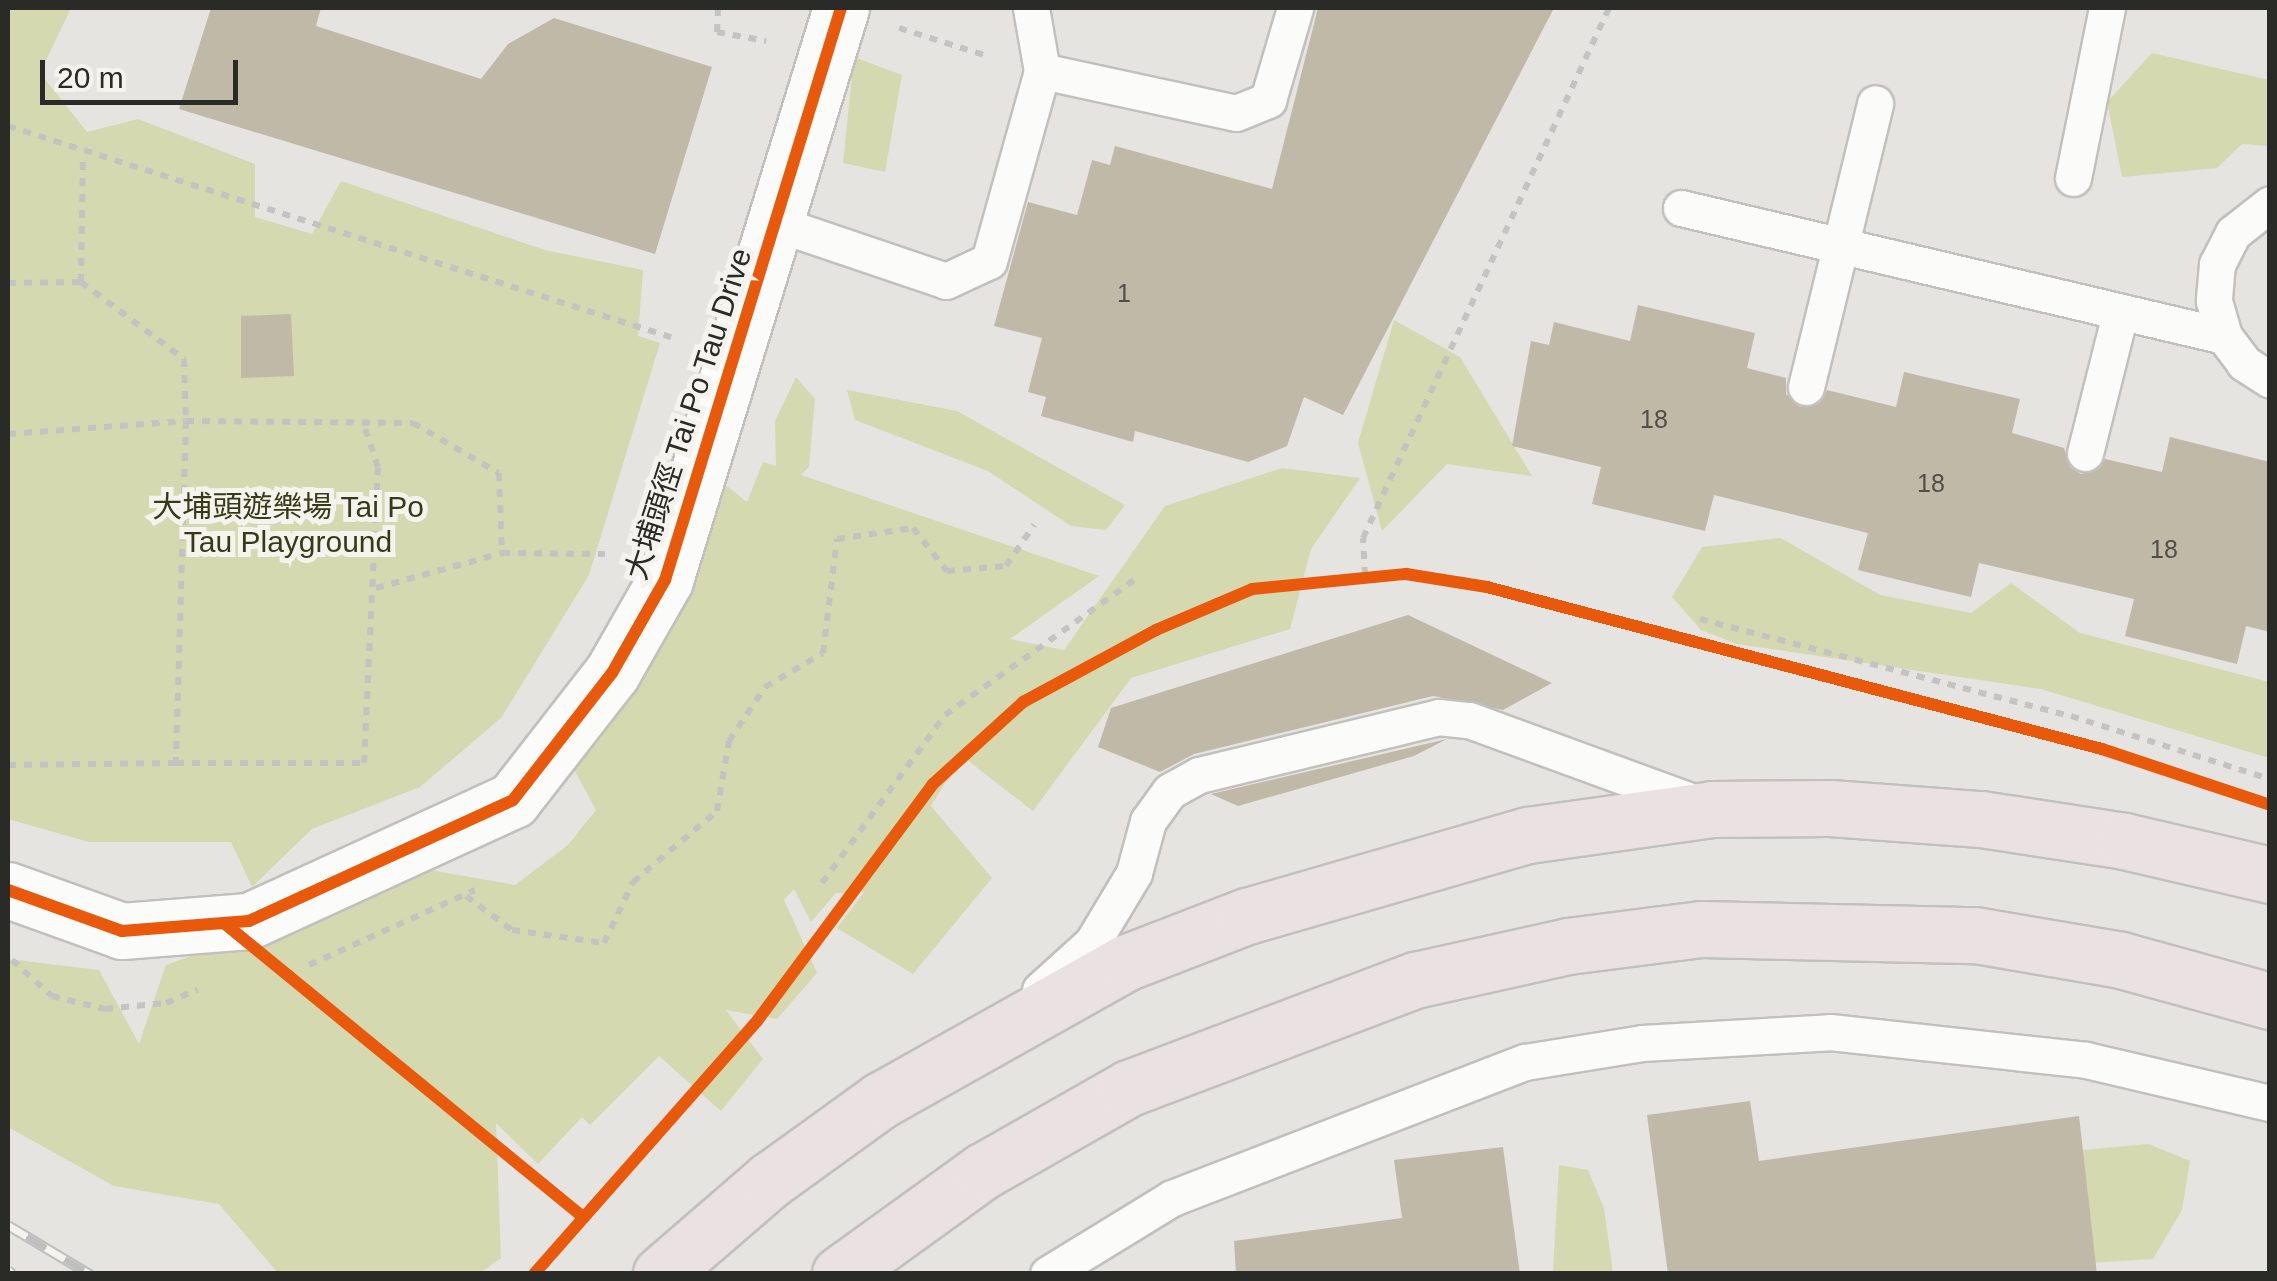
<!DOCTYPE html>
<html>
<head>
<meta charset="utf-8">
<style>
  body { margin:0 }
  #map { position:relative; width:2277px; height:1281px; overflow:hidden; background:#e5e4e1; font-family:Arial,"Noto Sans TC",sans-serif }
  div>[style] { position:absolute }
  .green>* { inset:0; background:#d4d9b0 }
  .building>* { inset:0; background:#c0b9a8 }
  .path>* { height:6px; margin-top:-3px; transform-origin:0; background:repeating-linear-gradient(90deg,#c3c3c2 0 8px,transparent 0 16px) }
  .roads { filter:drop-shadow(2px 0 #c1c0bd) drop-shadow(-2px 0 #c1c0bd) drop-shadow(0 2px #c1c0bd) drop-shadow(0 -2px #c1c0bd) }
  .service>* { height:35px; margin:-17.5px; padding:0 17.5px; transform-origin:17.5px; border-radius:17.5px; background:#fbfbfa }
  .minor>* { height:55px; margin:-27.5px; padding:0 27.5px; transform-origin:27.5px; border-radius:27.5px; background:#fbfbfa }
  .primary>* { height:55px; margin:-27.5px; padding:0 27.5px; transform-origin:27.5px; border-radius:27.5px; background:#eae2e2 }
  .rail>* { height:11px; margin-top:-5.5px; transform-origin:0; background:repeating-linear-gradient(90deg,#f5f3ed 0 22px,#c0bfbf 0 44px); box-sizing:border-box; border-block:2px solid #c0bfbf }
  .cycleway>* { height:12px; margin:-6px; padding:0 6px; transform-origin:6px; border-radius:6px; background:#e8590c }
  span { translate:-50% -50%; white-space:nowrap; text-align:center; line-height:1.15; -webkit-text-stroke:10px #f5f3ed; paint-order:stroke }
  .number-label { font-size:25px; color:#504e47 }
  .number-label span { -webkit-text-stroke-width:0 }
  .street-label { font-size:30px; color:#2a2a27 }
  .park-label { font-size:30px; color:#373a16 }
  .frame { position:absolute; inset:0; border:10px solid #2a2a27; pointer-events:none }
  .scale { position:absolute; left:40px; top:60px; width:198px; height:45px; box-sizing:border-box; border:5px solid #2a2a27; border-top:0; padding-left:12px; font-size:30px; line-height:35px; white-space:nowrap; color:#2a2a27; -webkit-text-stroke:8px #f5f3ed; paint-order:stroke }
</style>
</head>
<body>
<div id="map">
  <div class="green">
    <i style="clip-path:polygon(8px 8px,71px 8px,40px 73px,87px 132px,138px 119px,255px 164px,255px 217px,312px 234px,341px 181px,545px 250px,643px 270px,638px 336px,660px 343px,589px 575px,501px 718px,420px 787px,312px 829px,252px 887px,231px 842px,89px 842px,8px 819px)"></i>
    <i style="clip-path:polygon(2152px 53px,2269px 80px,2269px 146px,2242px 144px,2217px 168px,2122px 177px,2107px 102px)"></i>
    <i style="clip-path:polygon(854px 57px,902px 75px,885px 172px,843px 163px)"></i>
    <i style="clip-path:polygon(1394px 320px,1460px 357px,1532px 476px,1447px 464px,1382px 531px,1358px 443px)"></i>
    <i style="clip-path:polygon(796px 377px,815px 399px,809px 467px,801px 475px,1099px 576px,1010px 639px,1064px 650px,1165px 506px,1282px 468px,1360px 478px,1311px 549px,1290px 629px,1131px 678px,1033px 811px,962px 756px,931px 806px,992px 878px,913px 974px,837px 928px,864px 892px,836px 893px,811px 922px,794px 889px,784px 900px,817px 973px,777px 1019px,726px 1010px,763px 1059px,721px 1111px,659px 1056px,590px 1125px,582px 1117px,538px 1164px,496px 1123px,501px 1258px,480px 1273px,278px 1273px,219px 1204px,114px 1186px,8px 1127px,8px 959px,99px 970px,139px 1044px,166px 965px,430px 870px,515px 885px,568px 845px,596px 810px,571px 764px,707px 470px,747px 502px,763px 462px,776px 466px,775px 421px)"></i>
    <i style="clip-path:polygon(847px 390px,957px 411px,1125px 505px,1106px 530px,1071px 526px,988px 471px,855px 420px)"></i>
    <i style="clip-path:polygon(1781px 538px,1880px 595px,1971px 613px,2011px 583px,2080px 633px,2269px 682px,2269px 758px,2041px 689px,1737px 644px,1701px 630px,1672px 597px,1702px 547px)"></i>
    <i style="clip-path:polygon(2149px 1144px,2190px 1161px,2182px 1210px,2153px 1259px,2072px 1264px,2071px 1151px)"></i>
    <i style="clip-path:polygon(1559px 1165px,1588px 1170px,1604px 1208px,1613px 1273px,1553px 1273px)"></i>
  </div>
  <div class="building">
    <i style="clip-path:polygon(211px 8px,321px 8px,316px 26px,481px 79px,508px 44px,554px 18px,712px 67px,655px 254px,179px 109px)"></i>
    <i style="clip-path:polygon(1318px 8px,1554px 8px,1343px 415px,1304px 397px,1287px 446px,1248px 462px,1135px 431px,1133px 442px,1041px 416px,1046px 397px,1028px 392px,1042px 338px,994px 326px,1028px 202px,1077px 215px,1092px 160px,1110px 165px,1115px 146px,1272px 189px)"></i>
    <i style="clip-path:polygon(1638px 305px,1755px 333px,1747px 368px,1786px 378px,1786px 394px,1800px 407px,1821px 402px,1827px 390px,1896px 407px,1904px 372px,2020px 399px,2012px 433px,2064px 448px,2070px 467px,2081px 474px,2099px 468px,2105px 459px,2162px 472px,2170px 437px,2270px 462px,2270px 632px,2246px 626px,2237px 664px,2125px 636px,2134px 599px,1979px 563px,1971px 597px,1924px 586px,1858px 570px,1868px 533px,1714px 495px,1705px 531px,1592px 504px,1601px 467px,1512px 446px,1531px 341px,1549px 345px,1554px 322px,1630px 341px)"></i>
    <i style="clip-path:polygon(291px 314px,294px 376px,241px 378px,241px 316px)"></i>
    <i style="clip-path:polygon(1408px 615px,1552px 683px,1503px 710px,1433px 696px,1194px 754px,1160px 772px,1098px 747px,1111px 708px)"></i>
    <i style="clip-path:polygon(1447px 739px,1414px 756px,1238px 806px,1211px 794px)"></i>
    <i style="clip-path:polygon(1750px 1101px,1759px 1161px,2079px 1116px,2097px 1274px,1668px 1274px,1647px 1115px)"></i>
    <i style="clip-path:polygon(1503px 1147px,1520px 1274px,1236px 1274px,1234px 1241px,1402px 1218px,1394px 1160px)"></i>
  </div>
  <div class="path">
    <i style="left:718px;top:8px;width:24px;rotate:92deg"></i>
    <i style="left:717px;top:32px;width:50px;rotate:10.4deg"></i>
    <i style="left:899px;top:28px;width:92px;rotate:17.7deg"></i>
    <i style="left:8px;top:126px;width:698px;rotate:17.68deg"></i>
    <i style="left:81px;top:282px;width:129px;rotate:36.8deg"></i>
    <i style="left:184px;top:359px;width:62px;rotate:88.2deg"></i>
    <i style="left:186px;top:421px;width:227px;rotate:0.5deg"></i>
    <i style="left:413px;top:423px;width:99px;rotate:30.2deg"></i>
    <i style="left:499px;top:473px;width:80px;rotate:87.9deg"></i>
    <i style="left:502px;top:553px;width:103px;rotate:0.6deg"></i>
    <i style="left:8px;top:283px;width:73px;rotate:-0.8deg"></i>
    <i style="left:81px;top:282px;width:127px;rotate:-89.1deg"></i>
    <i style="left:8px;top:434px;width:178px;rotate:-4.2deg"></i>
    <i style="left:186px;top:421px;width:342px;rotate:91.7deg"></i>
    <i style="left:176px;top:763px;width:168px;rotate:179.3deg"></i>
    <i style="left:1365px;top:575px;width:37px;rotate:-93deg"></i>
    <i style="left:1363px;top:538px;width:584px;rotate:-65.1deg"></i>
    <i style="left:376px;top:588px;width:131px;rotate:-15.5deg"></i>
    <i style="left:1700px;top:619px;width:383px;rotate:14.7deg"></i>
    <i style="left:2071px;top:716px;width:209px;rotate:17.6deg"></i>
    <i style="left:176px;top:763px;width:188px"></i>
    <i style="left:364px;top:763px;width:296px;rotate:-87.3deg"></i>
    <i style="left:378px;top:467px;width:47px;rotate:-108.4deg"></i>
    <i style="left:822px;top:883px;width:208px;rotate:-53.8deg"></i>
    <i style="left:945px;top:715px;width:236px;rotate:-35.5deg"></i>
    <i style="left:466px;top:896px;width:57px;rotate:36.5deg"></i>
    <i style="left:512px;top:930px;width:93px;rotate:8deg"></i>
    <i style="left:604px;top:943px;width:68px;rotate:-64.6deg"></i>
    <i style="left:633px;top:882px;width:110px;rotate:-40.2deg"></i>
    <i style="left:717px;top:811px;width:71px;rotate:-80.3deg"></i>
    <i style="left:729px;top:741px;width:65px;rotate:-56.3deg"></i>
    <i style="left:765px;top:687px;width:67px;rotate:-30.4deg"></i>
    <i style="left:823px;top:653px;width:115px;rotate:-83deg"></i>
    <i style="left:837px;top:539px;width:77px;rotate:-8.2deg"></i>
    <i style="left:913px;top:528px;width:55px;rotate:51.7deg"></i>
    <i style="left:947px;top:571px;width:59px;rotate:-4.8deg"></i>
    <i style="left:1006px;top:566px;width:50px;rotate:-55.7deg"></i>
    <i style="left:12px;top:960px;width:54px;rotate:42deg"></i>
    <i style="left:52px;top:996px;width:55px;rotate:13.8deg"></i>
    <i style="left:105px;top:1009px;width:61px;rotate:-5.6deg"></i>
    <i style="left:166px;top:1003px;width:34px;rotate:-23deg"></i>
    <i style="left:309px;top:965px;width:182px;rotate:-24.3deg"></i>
  </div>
  <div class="roads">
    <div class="service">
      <i style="left:1031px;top:8px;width:64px;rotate:80.1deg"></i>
      <i style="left:2073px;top:178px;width:173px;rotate:-78.7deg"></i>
      <i style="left:2270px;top:204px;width:47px;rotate:141.9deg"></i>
      <i style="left:2233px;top:233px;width:35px;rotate:117deg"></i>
      <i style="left:2217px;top:264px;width:37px;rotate:95deg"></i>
      <i style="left:2214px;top:301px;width:36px;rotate:74deg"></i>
      <i style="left:2224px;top:336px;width:34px;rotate:53deg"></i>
      <i style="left:2244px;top:363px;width:31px;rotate:33deg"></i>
      <i style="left:1681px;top:208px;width:558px;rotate:13.26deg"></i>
      <i style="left:778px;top:224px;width:177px;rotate:18.7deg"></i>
      <i style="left:946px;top:281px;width:47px;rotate:-24.9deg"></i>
      <i style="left:989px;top:261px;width:197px;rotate:-74.4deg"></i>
      <i style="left:1042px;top:71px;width:198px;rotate:12.2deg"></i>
      <i style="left:1236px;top:113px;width:35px;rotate:-22deg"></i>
      <i style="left:1268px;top:100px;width:96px;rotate:-73.6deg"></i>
      <i style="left:1806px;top:387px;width:292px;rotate:-76.3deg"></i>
      <i style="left:2085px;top:453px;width:143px;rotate:-75.9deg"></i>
      <i style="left:1040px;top:990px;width:70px;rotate:-42.1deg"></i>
      <i style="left:1092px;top:943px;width:82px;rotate:-59deg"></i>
      <i style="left:1134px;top:873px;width:54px;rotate:-74.9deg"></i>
      <i style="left:1148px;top:821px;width:37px;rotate:-54deg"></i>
      <i style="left:1170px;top:791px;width:33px;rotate:-29deg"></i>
      <i style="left:1199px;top:775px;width:246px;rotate:-13.6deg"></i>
      <i style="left:1438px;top:717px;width:31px;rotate:6deg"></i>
      <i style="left:1469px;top:720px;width:245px;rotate:20.1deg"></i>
      <i style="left:1048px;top:1274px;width:145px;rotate:-31.5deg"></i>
      <i style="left:1172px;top:1198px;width:378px;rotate:-21.1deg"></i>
      <i style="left:1525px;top:1062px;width:119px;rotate:-9.2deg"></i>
      <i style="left:1642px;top:1043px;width:188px;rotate:-3.3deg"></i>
      <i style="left:1830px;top:1032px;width:258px;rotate:6.2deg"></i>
      <i style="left:2086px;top:1060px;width:189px;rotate:13.2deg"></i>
    </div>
    <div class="minor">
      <i style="left:8px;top:890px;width:121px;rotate:19.8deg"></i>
      <i style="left:122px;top:931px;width:127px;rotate:-4.5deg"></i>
      <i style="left:249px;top:921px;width:290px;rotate:-24.6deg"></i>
      <i style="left:513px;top:800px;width:161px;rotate:-52.1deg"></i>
      <i style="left:612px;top:673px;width:107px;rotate:-60.3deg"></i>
      <i style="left:665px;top:580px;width:598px;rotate:-72.9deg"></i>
    </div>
    <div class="primary">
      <i style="left:661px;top:1274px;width:144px;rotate:-40.8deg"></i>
      <i style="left:770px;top:1180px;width:137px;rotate:-35.8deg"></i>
      <i style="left:881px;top:1100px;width:280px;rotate:-29.3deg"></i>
      <i style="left:1125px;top:963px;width:131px;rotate:-21.1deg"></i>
      <i style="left:1247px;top:916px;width:292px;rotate:-16.1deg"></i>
      <i style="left:1528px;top:835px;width:186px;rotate:-8deg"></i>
      <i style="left:1712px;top:809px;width:118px;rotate:-0.5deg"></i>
      <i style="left:1830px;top:808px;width:151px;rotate:4.2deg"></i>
      <i style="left:1981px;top:819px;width:145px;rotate:8.7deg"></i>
      <i style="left:2124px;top:841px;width:150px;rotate:13.1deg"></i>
      <i style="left:840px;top:1274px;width:176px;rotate:-35.8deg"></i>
      <i style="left:983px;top:1171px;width:168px;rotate:-29.6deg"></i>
      <i style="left:1129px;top:1088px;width:306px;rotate:-20.7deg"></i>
      <i style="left:1415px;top:980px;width:157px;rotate:-12.5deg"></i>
      <i style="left:1568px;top:946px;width:134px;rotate:-7.3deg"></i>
      <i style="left:1701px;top:929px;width:274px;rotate:1.3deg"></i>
      <i style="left:1975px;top:935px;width:148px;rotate:9.7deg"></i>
      <i style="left:2121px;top:960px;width:155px;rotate:15.4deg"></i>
    </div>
  </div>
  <div class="rail">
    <i style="left:8px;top:1225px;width:96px;rotate:30.9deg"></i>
    <i style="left:8px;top:1270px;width:6px;rotate:39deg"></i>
  </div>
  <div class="cycleway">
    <i style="left:8px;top:890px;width:121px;rotate:19.8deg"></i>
    <i style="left:122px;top:931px;width:127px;rotate:-4.5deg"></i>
    <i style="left:249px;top:921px;width:290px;rotate:-24.6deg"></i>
    <i style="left:513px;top:800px;width:161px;rotate:-52.1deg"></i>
    <i style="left:612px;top:673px;width:107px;rotate:-60.3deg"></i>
    <i style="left:665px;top:580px;width:598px;rotate:-72.9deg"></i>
    <i style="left:224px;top:923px;width:465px;rotate:39.3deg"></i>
    <i style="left:534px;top:1274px;width:337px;rotate:-48.6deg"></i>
    <i style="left:757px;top:1021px;width:295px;rotate:-53.4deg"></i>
    <i style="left:933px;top:784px;width:122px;rotate:-42.3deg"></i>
    <i style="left:1023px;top:702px;width:151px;rotate:-28.4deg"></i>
    <i style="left:1156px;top:630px;width:104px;rotate:-23.1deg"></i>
    <i style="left:1252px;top:589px;width:155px;rotate:-5.6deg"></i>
    <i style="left:1406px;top:574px;width:82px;rotate:9.1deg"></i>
    <i style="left:1487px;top:587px;width:636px;rotate:14.76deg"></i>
    <i style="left:2102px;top:749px;width:177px;rotate:18.4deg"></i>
  </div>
  <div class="number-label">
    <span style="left:1124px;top:293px">1</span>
    <span style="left:1654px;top:419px">18</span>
    <span style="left:1931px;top:483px">18</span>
    <span style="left:2164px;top:549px">18</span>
  </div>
  <div class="street-label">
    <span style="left:689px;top:414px;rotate:-72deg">大埔頭徑 Tai Po Tau Drive</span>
  </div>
  <div class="park-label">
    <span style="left:288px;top:524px">大埔頭遊樂場 Tai Po<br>Tau Playground</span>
  </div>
  <div class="frame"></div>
  <div class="scale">20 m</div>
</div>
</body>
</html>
